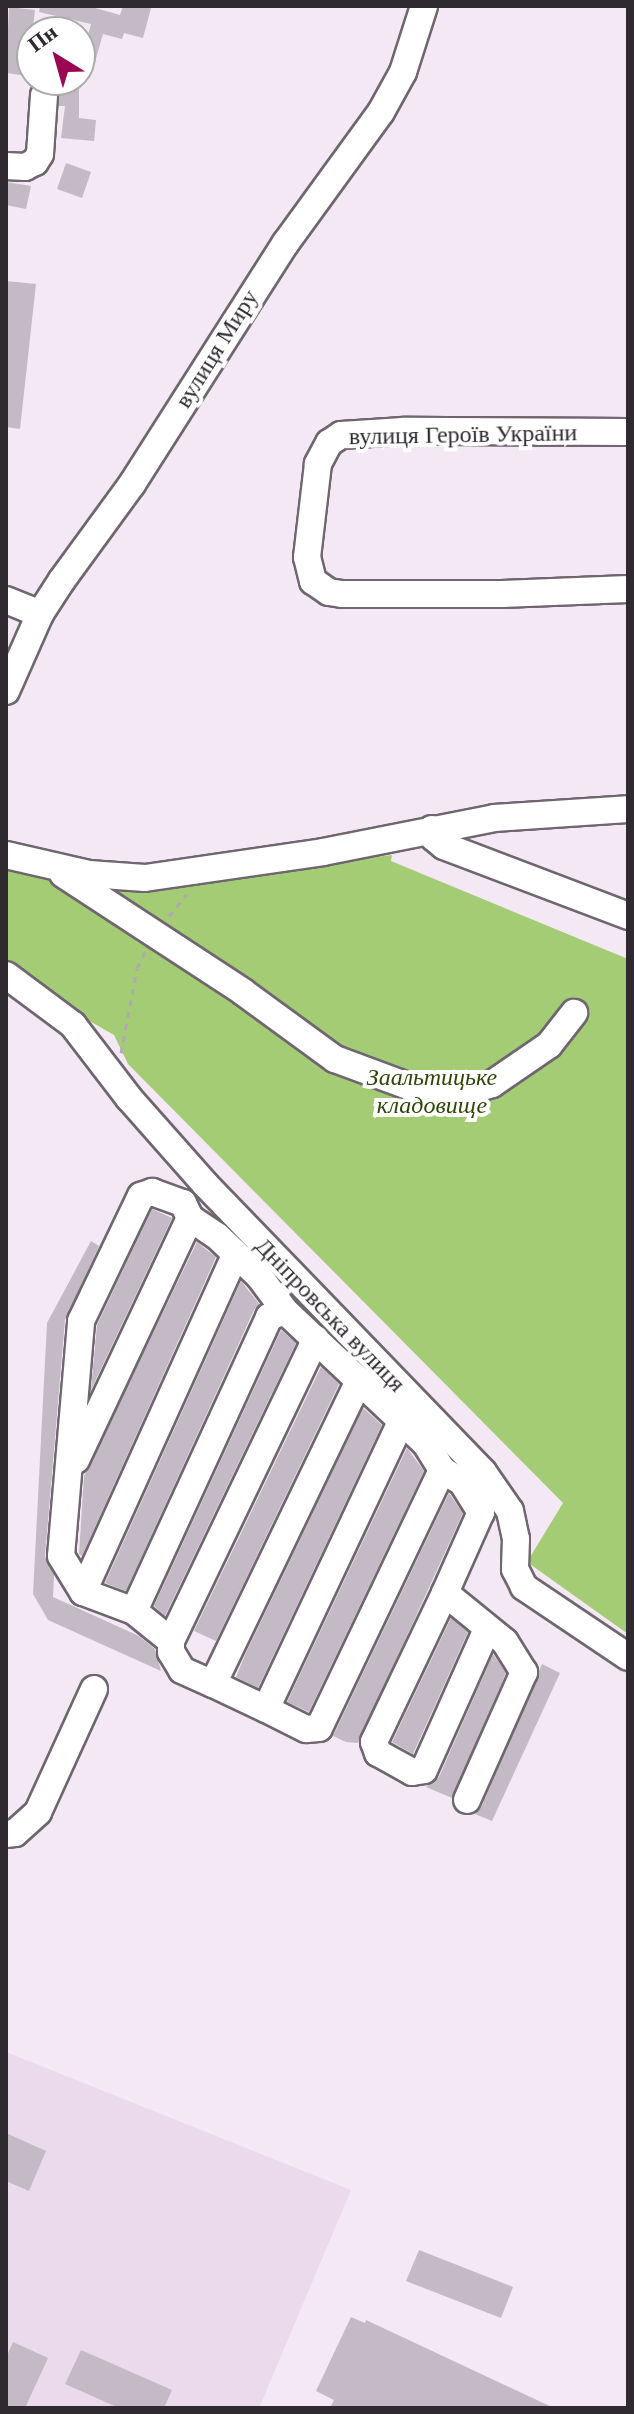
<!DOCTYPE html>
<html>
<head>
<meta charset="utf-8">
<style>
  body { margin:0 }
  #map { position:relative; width:634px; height:2414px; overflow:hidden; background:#f3e8f4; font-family:"Times New Roman",serif }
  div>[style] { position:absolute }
  .built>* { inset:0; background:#eadaec }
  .green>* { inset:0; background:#a4cc74 }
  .building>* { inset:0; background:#c4bac6 }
  .path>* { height:3px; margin-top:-1.5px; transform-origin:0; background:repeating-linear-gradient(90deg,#b1a8b2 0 6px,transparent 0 12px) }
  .roads { filter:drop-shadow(2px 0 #6f6670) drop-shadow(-2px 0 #6f6670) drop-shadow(0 2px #6f6670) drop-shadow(0 -2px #6f6670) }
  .minor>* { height:26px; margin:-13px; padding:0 13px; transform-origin:13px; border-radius:13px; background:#fff }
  span { translate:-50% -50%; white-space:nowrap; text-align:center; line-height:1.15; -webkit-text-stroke:8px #fff; paint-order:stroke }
  .street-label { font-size:24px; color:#2e2a2f }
  .park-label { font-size:24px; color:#2f4706; font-style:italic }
  .frame { position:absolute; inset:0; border:8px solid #2e2a2f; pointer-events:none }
  .north { position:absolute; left:16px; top:16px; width:80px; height:80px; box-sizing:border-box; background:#fff; border:2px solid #abaaac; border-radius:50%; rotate:323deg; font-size:22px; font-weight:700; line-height:32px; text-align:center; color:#2e2a2f }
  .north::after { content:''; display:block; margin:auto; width:28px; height:36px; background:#9c0753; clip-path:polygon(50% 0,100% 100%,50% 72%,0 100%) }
</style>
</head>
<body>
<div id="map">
  <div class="built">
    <i style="clip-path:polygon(6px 2052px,351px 2190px,259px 2408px,6px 2408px)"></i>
  </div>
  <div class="green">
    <i style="clip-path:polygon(392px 855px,391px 861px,628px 959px,628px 1634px,527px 1562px,563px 1503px,128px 1064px,114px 1035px,65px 1007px,6px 966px,6px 865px,41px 874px,68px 890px,99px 891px)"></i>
  </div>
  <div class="building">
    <i style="clip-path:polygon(40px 6px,88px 6px,120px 15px,123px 6px,151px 8px,143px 38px,124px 33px,122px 39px,103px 34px,93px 69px,80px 65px,91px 24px,39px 12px)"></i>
    <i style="clip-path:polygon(9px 7px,35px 10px,27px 76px,6px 73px)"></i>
    <i style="clip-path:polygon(65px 86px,79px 86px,79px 118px,96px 120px,94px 141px,61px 138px,65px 106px,59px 106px,59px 91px,65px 91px)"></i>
    <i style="clip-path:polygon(66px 163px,91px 172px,82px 198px,57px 189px)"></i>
    <i style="clip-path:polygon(6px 182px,31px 186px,26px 209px,6px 205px)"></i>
    <i style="clip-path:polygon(6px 281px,36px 284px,20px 429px,6px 427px)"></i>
    <i style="clip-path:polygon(152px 1209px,172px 1218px,91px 1390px,97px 1325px)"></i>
    <i style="clip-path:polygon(91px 1241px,99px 1246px,65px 1320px,45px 1556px,54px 1575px,53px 1597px,139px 1636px,155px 1649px,161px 1671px,48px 1620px,33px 1594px,47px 1323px)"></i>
    <i style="clip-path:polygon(197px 1242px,216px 1257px,82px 1556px,79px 1554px,84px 1476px)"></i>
    <i style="clip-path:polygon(241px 1281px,260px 1305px,254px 1310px,126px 1591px,105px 1583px)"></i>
    <i style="clip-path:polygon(281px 1330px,296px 1343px,165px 1616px,154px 1606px)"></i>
    <i style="clip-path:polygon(321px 1367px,339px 1384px,216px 1641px,194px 1631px)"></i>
    <i style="clip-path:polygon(363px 1408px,382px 1425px,258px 1688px,236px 1677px,245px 1655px)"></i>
    <i style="clip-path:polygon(407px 1448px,424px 1471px,309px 1712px,287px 1702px)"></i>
    <i style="clip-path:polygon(449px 1493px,463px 1513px,358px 1743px,346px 1742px,333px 1736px)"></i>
    <i style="clip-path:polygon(451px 1618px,468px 1632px,413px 1754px,392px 1742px)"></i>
    <i style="clip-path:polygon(493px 1654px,506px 1673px,452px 1798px,426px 1787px,439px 1777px)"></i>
    <i style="clip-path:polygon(542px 1664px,560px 1673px,492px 1821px,475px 1814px,482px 1806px)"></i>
    <i style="clip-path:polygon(6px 2133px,46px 2151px,29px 2191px,6px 2181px)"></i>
    <i style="clip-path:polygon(419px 2250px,513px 2287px,501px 2318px,406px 2281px)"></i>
    <i style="clip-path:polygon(351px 2317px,365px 2323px,366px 2320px,554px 2408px,330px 2408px,334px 2400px,316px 2391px)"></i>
    <i style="clip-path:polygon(13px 2342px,48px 2358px,25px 2408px,6px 2408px,6px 2358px)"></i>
    <i style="clip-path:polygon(81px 2350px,172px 2390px,164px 2408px,119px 2408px,65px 2384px)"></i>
  </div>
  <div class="path">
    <i style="left:169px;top:916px;width:28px;rotate:-51deg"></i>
    <i style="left:121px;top:1053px;width:86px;rotate:-79.3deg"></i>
    <i style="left:137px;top:968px;width:18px;rotate:-63deg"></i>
  </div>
  <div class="roads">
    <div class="minor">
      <i style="left:6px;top:166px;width:19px;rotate:3deg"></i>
      <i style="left:25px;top:167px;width:11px;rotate:-27deg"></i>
      <i style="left:35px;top:162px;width:9px;rotate:-58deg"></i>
      <i style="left:40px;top:154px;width:59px;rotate:-86.1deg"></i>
      <i style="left:628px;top:432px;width:225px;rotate:-179.7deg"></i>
      <i style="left:403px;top:431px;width:62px;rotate:176.3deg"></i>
      <i style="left:341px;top:435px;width:14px;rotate:146deg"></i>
      <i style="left:329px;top:443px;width:24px;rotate:118deg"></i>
      <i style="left:318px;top:464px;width:94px;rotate:96.7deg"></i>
      <i style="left:307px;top:557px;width:25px;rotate:76deg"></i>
      <i style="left:313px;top:581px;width:19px;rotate:35deg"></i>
      <i style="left:329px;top:592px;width:13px;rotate:9deg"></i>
      <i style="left:342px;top:594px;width:160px"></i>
      <i style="left:502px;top:594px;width:126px;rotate:-2.3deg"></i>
      <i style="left:6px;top:600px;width:37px;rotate:22deg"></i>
      <i style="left:6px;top:691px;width:84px;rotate:-66.2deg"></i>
      <i style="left:40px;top:614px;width:40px;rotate:-57.1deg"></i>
      <i style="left:62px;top:580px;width:119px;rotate:-53.9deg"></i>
      <i style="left:132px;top:484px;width:285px;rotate:-57.5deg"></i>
      <i style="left:285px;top:244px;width:163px;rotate:-54deg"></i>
      <i style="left:381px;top:112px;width:46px;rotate:-61.2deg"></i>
      <i style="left:403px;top:72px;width:69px;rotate:-72.3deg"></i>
      <i style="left:432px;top:829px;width:9px;rotate:77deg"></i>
      <i style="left:434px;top:838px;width:13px;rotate:39deg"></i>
      <i style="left:444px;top:846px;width:197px;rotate:20.8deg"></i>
      <i style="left:6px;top:855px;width:85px;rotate:12.9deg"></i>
      <i style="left:89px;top:874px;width:56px;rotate:4.1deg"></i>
      <i style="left:145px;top:878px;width:180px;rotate:-8.3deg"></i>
      <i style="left:323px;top:852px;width:174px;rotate:-11.2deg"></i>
      <i style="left:494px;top:818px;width:134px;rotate:-3.8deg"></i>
      <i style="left:63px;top:874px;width:215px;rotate:33.2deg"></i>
      <i style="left:243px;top:992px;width:114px;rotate:36.1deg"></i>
      <i style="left:335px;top:1059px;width:86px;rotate:20.3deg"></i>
      <i style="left:416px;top:1089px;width:45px;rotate:5.1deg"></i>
      <i style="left:461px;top:1093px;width:32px;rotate:-16deg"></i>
      <i style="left:492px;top:1084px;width:69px;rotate:-34.4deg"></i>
      <i style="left:549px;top:1045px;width:41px;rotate:-52deg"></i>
      <i style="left:6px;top:975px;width:84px;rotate:36.7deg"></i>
      <i style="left:73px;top:1025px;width:92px;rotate:52.5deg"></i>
      <i style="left:129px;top:1098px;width:115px;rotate:48.5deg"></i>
      <i style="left:205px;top:1184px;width:400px;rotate:46deg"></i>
      <i style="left:483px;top:1472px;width:47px;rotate:55.3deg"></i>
      <i style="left:510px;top:1511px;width:29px;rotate:78deg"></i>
      <i style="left:516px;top:1539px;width:30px;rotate:92deg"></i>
      <i style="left:515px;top:1569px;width:20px;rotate:63deg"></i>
      <i style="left:524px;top:1587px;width:125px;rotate:33.9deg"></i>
      <i style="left:401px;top:1422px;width:317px;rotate:115.2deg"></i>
      <i style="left:266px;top:1709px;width:45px;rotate:26.6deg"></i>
      <i style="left:306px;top:1729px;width:13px;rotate:-4deg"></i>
      <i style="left:319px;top:1728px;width:286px;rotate:-64.5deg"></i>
      <i style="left:76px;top:1460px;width:268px;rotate:-64.8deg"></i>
      <i style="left:83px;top:1592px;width:370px;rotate:-65.7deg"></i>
      <i style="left:445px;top:1593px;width:165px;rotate:115.5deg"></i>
      <i style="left:374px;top:1742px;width:12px;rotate:70deg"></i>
      <i style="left:378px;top:1753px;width:39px;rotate:29deg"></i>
      <i style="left:412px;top:1772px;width:12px;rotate:-9deg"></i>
      <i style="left:424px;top:1770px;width:154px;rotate:-65.9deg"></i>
      <i style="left:134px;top:1611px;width:54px;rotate:-159.6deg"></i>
      <i style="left:83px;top:1592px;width:42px;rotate:-121.4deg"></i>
      <i style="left:61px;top:1556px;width:236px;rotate:-85.1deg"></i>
      <i style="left:81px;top:1321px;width:139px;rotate:-64.4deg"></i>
      <i style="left:141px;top:1196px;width:12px;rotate:-20deg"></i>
      <i style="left:152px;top:1192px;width:33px;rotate:20deg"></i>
      <i style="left:183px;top:1203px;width:17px;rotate:65deg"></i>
      <i style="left:190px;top:1218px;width:32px;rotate:34deg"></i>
      <i style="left:217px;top:1236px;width:58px;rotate:43.6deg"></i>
      <i style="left:259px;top:1276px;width:44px;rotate:53.4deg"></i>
      <i style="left:171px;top:1641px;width:48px;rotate:-141deg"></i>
      <i style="left:134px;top:1611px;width:324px;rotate:-65.3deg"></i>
      <i style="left:269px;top:1317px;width:17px;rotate:-21deg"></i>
      <i style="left:285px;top:1311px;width:194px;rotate:43.3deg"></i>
      <i style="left:426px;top:1444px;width:31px;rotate:58deg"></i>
      <i style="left:442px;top:1470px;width:23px;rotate:31deg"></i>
      <i style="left:462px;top:1482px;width:36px;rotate:58deg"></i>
      <i style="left:481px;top:1512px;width:89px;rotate:114deg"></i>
      <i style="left:445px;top:1593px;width:77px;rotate:39.2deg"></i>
      <i style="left:505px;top:1642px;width:36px;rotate:58deg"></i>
      <i style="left:524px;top:1672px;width:140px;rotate:114deg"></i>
      <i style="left:213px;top:1684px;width:34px;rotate:-156deg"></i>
      <i style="left:182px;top:1670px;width:21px;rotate:-121deg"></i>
      <i style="left:171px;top:1652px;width:11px;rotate:-90deg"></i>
      <i style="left:171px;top:1641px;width:335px;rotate:-64.4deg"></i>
      <i style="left:266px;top:1709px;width:59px;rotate:-154.7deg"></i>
      <i style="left:213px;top:1684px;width:337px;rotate:-64.3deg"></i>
      <i style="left:6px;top:1834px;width:9px;rotate:-6deg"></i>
      <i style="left:15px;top:1833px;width:31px;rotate:-42deg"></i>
      <i style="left:38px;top:1812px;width:135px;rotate:-65.5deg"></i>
    </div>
  </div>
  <div class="street-label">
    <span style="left:217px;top:349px;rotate:-58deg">вулиця Миру</span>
    <span style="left:463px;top:435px;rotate:-1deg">вулиця Героїв України</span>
    <span style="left:330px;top:1315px;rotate:46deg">Дніпровська вулиця</span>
  </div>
  <div class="park-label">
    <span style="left:432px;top:1092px">Заальтицьке<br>кладовище</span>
  </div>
  <div class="frame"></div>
  <div class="north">Пн</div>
</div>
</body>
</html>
